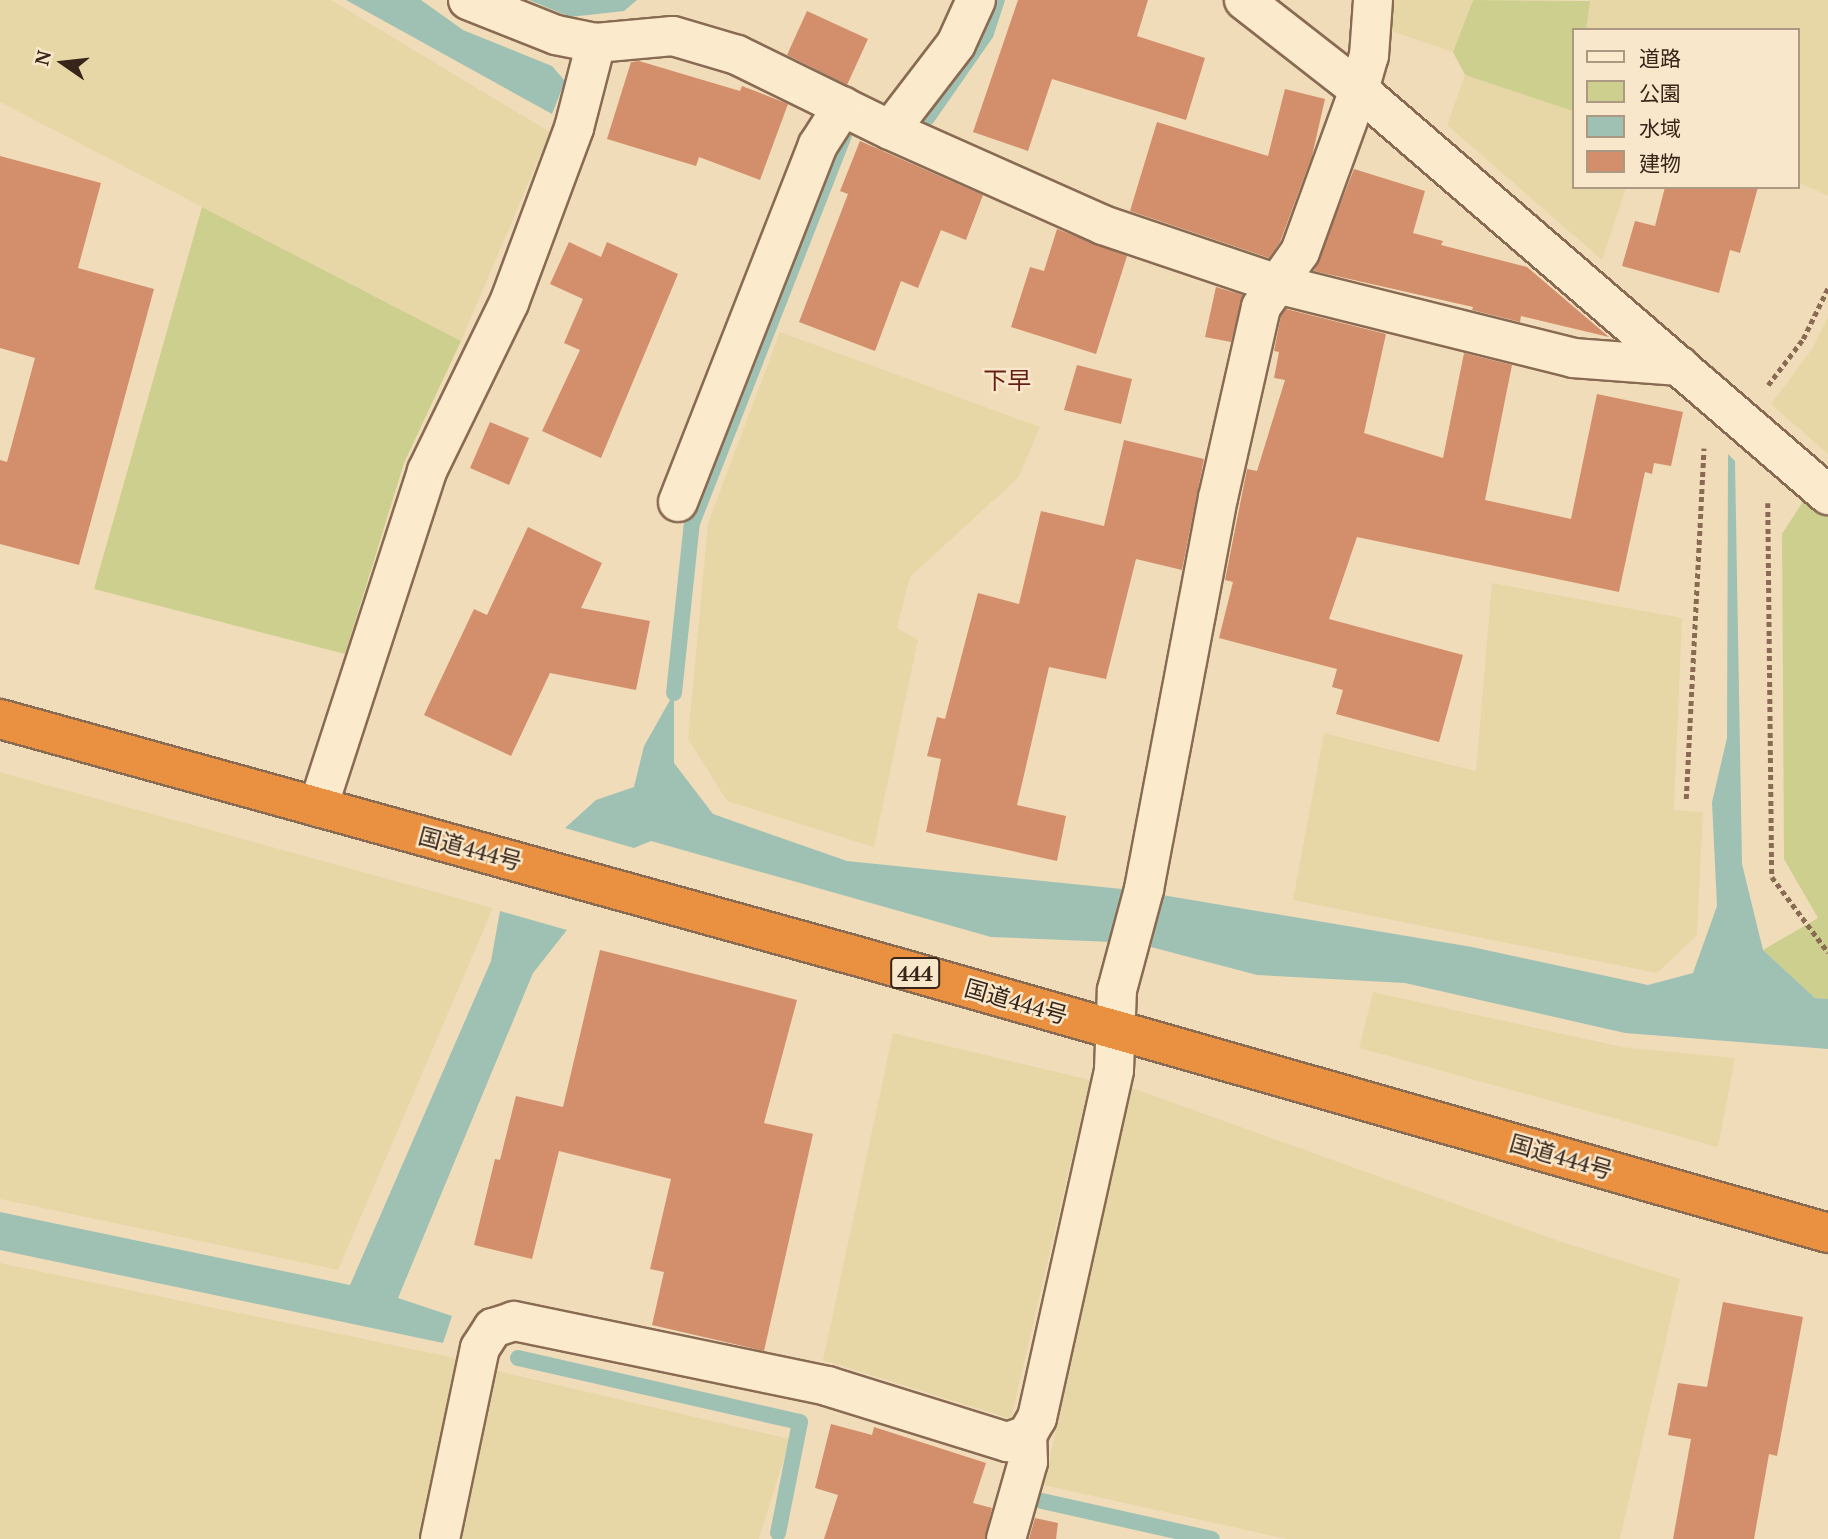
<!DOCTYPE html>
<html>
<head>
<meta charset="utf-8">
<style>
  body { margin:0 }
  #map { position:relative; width:1828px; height:1539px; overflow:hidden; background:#f1dcba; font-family:"PT Serif","Noto Sans JP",serif }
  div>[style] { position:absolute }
  .farmland>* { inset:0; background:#e7d7a7 }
  .green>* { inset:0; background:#cdcf8e }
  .water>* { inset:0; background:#9fc1b4 }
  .stream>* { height:16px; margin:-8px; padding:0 8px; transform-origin:8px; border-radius:8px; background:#9fc1b4 }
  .building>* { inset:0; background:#d38e6c }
  .path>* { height:4.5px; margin-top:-2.25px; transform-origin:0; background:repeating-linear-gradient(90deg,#896b53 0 5px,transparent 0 8.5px) }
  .roads { filter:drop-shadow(2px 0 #896b53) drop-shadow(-2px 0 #896b53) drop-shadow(0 2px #896b53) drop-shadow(0 -2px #896b53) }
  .minor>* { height:38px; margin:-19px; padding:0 19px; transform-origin:19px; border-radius:19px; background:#fceacd }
  .highway>* { height:38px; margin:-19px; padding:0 19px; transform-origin:19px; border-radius:19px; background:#ea9141 }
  span { translate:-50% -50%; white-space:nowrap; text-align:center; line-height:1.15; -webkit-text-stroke:5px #f8e7ca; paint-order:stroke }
  .shield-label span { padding:2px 5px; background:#f8e7ca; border:2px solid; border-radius:5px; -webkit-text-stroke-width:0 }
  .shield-label { font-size:21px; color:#37251a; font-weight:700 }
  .street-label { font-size:23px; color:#37251a }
  .neighbourhood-label { font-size:24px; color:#671f15 }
  .legend { position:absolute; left:1572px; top:28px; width:228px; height:161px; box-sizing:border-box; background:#f8e7ca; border:2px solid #ab9984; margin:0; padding:9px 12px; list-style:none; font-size:21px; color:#37251a }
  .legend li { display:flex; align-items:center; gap:14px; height:35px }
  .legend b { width:35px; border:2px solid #ab9984 }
  .north { position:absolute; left:28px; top:28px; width:70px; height:70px; -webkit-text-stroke:5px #f8e7ca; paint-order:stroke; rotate:284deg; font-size:19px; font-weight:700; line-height:28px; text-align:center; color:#37251a }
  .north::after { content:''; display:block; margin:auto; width:24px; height:32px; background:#37251a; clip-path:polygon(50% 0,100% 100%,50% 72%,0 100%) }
</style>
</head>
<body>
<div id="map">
  <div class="farmland">
    <i style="clip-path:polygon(0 0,331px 0,550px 132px,461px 341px,0 102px)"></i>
    <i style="clip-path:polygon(1389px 0,1473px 0,1453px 52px,1388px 30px)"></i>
    <i style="clip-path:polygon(1589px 0,1828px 0,1828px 196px,1798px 182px,1798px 30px,1586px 30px)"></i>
    <i style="clip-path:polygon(1465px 75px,1573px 110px,1574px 105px,1574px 187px,1626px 187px,1602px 260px,1447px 125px)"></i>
    <i style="clip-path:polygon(1828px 317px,1828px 454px,1771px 404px,1812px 349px)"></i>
    <i style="clip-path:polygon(780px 332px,1040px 427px,1018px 478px,910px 577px,897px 628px,918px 640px,874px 847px,727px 801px,688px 739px,708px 523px)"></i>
    <i style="clip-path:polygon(1492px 583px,1682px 618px,1674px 810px,1703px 812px,1697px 935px,1657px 973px,1293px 900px,1324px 733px,1476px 771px)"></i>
    <i style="clip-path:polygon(0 772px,493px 908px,338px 1270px,0 1199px)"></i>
    <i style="clip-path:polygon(1373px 992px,1622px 1047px,1735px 1058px,1718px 1147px,1359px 1048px)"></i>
    <i style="clip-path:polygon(893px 1033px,1090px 1080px,1011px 1419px,823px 1360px)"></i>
    <i style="clip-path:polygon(1129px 1087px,1559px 1241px,1680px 1279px,1620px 1539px,1287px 1539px,1044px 1485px)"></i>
    <i style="clip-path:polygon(0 1263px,460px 1359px,422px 1539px,0 1539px)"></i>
    <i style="clip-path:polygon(489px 1369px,790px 1439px,759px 1539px,454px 1539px)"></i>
  </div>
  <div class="green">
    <i style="clip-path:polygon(1473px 0,1590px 1px,1586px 30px,1574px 30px,1573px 111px,1465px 75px,1453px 52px)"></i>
    <i style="clip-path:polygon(202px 207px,461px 341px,404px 463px,345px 654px,94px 589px)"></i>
    <i style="clip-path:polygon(1806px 497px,1828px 515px,1828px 999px,1815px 998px,1763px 950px,1818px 918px,1784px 859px,1782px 534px)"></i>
  </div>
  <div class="water">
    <i style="clip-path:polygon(346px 0,421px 0,463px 30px,552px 66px,565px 81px,552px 114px)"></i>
    <i style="clip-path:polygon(529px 0,637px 0,624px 11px,570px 17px)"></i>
    <i style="clip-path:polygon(1728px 454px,1735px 461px,1742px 864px,1763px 950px,1815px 998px,1828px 999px,1828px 1049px,1625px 1033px,1405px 983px,1257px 975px,1151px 947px,1162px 895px,1472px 947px,1648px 985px,1693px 973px,1717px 906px,1712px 802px,1727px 738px)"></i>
    <i style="clip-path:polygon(674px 693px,674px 763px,713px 814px,847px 861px,1122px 889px,1112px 942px,991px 937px,651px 841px,634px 848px,565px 828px,596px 800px,634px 787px,644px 746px)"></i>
    <i style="clip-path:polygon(500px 911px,567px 930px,533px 973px,398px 1298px,452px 1316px,443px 1343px,0 1250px,0 1212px,350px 1285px,491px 961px)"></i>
  </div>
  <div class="stream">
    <i style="left:927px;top:118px;width:103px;rotate:-55.2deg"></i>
    <i style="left:986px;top:33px;width:35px;rotate:-72deg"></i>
    <i style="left:674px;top:693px;width:171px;rotate:-84deg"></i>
    <i style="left:692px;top:523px;width:416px;rotate:-68.6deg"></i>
    <i style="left:518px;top:1358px;width:289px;rotate:12.8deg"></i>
    <i style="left:800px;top:1422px;width:113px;rotate:101.2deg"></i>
    <i style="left:1042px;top:1501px;width:174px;rotate:12.6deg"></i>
  </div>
  <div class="building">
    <i style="clip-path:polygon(1018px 0,1148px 0,1137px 36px,1205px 58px,1186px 120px,1052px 79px,1028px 151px,973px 132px)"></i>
    <i style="clip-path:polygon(807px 11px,868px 39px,847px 85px,787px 55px)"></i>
    <i style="clip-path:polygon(639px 61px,740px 91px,742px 86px,788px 104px,760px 180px,699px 157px,696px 166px,607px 139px,631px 62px)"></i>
    <i style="clip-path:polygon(1285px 89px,1325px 99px,1312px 156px,1280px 242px,1269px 258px,1130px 211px,1157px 122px,1268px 156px)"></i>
    <i style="clip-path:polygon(860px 141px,983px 195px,966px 240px,941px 230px,918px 288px,901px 281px,875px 351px,799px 322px,848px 194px,840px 191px)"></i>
    <i style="clip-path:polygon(0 156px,101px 183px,78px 268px,154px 289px,79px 565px,0 544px,0 460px,7px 462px,35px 358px,0 348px)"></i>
    <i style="clip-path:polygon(1354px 169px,1425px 191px,1413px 233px,1443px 241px,1441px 245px,1527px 267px,1609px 337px,1521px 316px,1520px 322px,1472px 310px,1473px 307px,1314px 271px)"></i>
    <i style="clip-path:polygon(1665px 187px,1758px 187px,1740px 253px,1730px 250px,1719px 293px,1622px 266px,1635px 221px,1655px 226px)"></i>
    <i style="clip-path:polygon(1057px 229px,1127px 256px,1096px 354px,1011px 327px,1030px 267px,1044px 271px)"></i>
    <i style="clip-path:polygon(569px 242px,601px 257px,607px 242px,678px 274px,601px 458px,542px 431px,580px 350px,564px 343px,583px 299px,550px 284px)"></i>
    <i style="clip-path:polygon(1216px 287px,1243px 295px,1231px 342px,1205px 337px)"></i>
    <i style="clip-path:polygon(1286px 309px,1386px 334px,1364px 433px,1443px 458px,1464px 353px,1512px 365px,1485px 500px,1571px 519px,1597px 394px,1683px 412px,1671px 466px,1654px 463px,1652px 474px,1645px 472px,1619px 592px,1357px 537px,1329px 619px,1463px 655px,1439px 742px,1336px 714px,1343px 690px,1332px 687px,1337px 669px,1219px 638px,1233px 582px,1225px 580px,1247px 469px,1257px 471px,1285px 380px,1274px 378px,1279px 352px,1274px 351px,1281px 316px)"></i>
    <i style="clip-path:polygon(1077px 365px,1132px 379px,1121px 424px,1064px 410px)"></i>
    <i style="clip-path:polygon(490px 422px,529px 438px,509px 485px,470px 468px)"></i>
    <i style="clip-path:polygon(1124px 440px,1204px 459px,1182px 570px,1136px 559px,1106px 679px,1049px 667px,1017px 805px,1066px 816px,1057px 861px,926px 832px,941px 759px,927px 756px,937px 717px,945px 719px,978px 593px,1019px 604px,1041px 511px,1104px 526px)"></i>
    <i style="clip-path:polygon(528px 527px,602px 563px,581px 608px,650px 621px,636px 690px,550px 673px,511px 756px,424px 715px,474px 609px,487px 615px)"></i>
    <i style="clip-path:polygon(600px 950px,797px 1000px,764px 1123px,813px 1134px,764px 1351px,652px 1325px,664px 1272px,650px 1269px,671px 1179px,559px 1151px,532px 1259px,474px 1245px,495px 1159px,500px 1160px,516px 1096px,563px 1107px)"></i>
    <i style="clip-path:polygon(1723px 1302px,1803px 1317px,1777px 1456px,1769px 1454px,1754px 1539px,1673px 1539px,1691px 1439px,1668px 1435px,1678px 1383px,1707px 1387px)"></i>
    <i style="clip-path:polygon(831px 1424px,872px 1435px,874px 1427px,986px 1463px,973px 1503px,992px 1508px,985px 1539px,824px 1539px,838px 1495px,815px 1488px)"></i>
    <i style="clip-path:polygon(1035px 1518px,1058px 1523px,1056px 1539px,1029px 1539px)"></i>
  </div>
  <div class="path">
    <i style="left:1768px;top:385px;width:58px;rotate:-52.7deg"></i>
    <i style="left:1803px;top:339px;width:57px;rotate:-63.9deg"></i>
    <i style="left:1768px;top:503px;width:374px;rotate:89.4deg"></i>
    <i style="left:1772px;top:877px;width:94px;rotate:53.3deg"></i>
    <i style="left:1686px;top:799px;width:351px;rotate:-87.1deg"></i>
  </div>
  <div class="roads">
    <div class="minor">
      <i style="left:468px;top:0;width:95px;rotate:21.7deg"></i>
      <i style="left:556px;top:35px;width:41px;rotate:11.3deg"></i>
      <i style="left:596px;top:43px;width:77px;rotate:-5.2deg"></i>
      <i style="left:673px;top:36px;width:67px;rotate:16.5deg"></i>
      <i style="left:737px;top:55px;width:170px;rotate:26.1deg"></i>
      <i style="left:890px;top:130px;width:233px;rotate:24deg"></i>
      <i style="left:1103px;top:225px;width:184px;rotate:18.7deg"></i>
      <i style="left:1277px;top:284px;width:305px;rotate:14deg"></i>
      <i style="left:1573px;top:358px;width:107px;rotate:4.3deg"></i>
      <i style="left:1244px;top:0;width:146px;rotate:38deg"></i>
      <i style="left:1359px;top:90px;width:620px;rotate:40.81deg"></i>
      <i style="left:890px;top:130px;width:108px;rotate:-52.5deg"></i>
      <i style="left:956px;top:44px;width:48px;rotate:-65.6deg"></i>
      <i style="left:678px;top:502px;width:383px;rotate:-68.6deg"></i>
      <i style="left:818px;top:145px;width:46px;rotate:-57.3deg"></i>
      <i style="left:318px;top:807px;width:353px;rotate:-72deg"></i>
      <i style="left:427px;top:471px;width:187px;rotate:-64deg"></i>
      <i style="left:509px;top:303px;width:187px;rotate:-69.6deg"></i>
      <i style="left:574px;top:128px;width:88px;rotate:-75.5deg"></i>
      <i style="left:440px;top:1539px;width:195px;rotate:-78.2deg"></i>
      <i style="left:480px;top:1348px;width:24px;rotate:-57deg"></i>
      <i style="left:493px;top:1328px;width:22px;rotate:-18deg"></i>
      <i style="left:514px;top:1321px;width:320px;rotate:11.7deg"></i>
      <i style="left:827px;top:1386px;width:189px;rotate:17.3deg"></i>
      <i style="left:1007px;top:1442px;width:21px;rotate:-19deg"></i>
      <i style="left:1027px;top:1435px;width:20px;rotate:-60deg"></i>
      <i style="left:1037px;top:1418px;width:356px;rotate:-77.5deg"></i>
      <i style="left:1114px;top:1070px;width:80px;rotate:-87.9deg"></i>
      <i style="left:1117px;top:990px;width:105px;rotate:-75deg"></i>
      <i style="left:1144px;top:889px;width:398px;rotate:-79.3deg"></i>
      <i style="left:1218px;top:498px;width:196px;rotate:-77.3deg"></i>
      <i style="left:1261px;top:307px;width:67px;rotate:-54.7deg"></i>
      <i style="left:1300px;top:252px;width:172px;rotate:-70deg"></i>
      <i style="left:1359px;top:90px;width:35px;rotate:-74deg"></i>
      <i style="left:1369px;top:56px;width:56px;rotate:-85.9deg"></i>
      <i style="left:1006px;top:1539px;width:80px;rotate:-74.1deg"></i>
      <i style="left:1028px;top:1462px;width:27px;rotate:-92deg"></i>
    </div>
    <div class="highway">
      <i style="left:0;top:719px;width:885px;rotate:15.47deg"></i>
      <i style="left:853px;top:955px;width:1014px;rotate:15.91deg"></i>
    </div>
  </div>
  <div class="shield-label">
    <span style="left:915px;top:973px">444</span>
  </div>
  <div class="street-label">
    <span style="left:470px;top:849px;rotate:15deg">国道444号</span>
    <span style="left:1016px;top:1002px;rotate:16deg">国道444号</span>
    <span style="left:1561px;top:1157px;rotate:16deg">国道444号</span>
  </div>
  <div class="neighbourhood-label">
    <span style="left:1007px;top:381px">下早</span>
  </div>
  <ul class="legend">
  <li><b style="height:9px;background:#fceacd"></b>道路</li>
  <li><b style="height:19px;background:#cdcf8e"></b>公園</li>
  <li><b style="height:19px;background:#9fc1b4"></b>水域</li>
  <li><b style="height:19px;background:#d38e6c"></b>建物</li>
  </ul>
  <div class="north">N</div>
</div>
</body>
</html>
